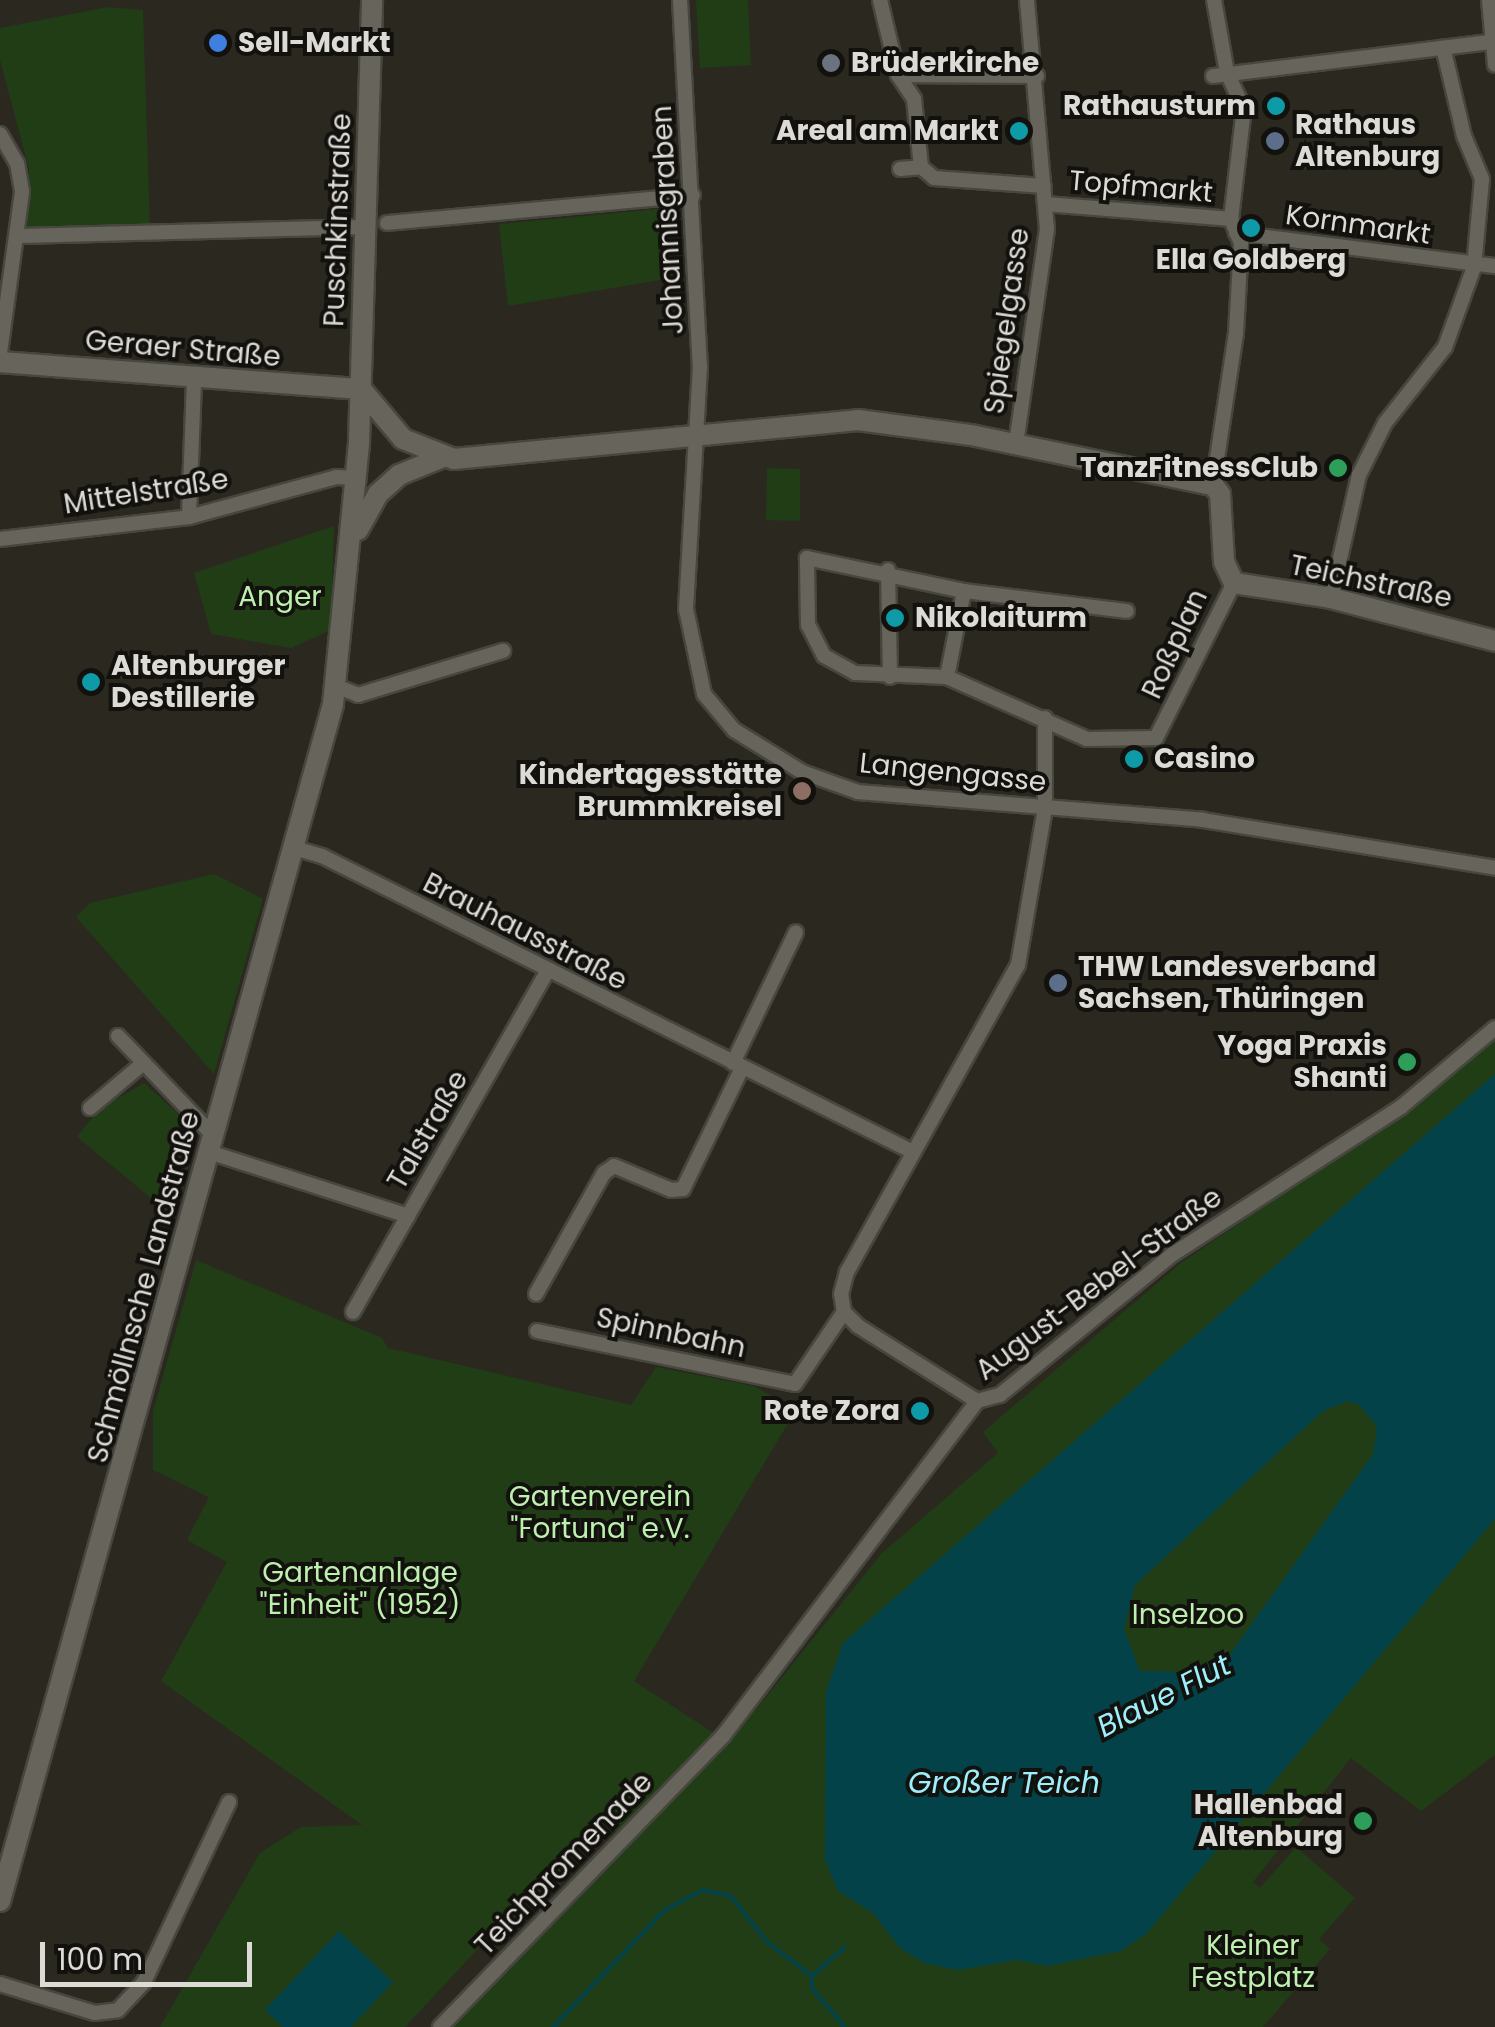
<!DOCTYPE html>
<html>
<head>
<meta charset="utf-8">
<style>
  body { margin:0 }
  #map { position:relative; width:1495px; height:2027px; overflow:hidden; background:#2b2820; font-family:Poppins,sans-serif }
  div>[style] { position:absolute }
  .green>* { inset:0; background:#203d16 }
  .water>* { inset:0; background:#044249 }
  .stream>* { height:4px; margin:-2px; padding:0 2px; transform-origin:2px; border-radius:2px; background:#044249 }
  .roads { filter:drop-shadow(2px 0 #47463f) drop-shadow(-2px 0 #47463f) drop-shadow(0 2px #47463f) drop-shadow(0 -2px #47463f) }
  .street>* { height:14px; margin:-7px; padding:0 7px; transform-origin:7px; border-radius:7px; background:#67655b }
  .secondary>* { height:20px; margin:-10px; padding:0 10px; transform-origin:10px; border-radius:10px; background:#67655b }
  .dots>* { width:28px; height:28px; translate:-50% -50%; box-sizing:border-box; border:5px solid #12110d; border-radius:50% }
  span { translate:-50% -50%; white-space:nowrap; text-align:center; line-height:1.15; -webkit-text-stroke:8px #12110d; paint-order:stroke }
  .poi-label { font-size:28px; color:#dcdbd6; font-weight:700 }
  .left { translate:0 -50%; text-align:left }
  .right { translate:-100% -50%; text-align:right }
  .street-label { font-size:28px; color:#dcdbd6 }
  .park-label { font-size:28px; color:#bdf0ae }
  .water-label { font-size:30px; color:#9ceffb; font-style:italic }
  .scale { position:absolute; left:40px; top:1942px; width:212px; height:45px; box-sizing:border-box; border:5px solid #dcdbd6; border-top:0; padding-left:12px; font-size:30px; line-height:35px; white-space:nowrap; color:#dcdbd6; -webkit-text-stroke:8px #12110d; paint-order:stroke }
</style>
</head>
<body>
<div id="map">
  <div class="green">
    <i style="clip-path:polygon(696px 0,748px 0,751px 65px,700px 68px)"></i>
    <i style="clip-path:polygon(108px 7px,143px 10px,150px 227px,26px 227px,29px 169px,0 60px,0 28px)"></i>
    <i style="clip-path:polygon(667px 208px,671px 278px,508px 306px,499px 224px)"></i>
    <i style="clip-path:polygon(767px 468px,800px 469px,800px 521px,766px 520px)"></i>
    <i style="clip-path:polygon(334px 526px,331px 630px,291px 648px,211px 634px,194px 573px)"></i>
    <i style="clip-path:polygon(214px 874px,263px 899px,214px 1074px,76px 917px,90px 903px)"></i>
    <i style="clip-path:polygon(1495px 1035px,1495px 1755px,1421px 1811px,1351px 1758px,1253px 1882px,1260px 1888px,1296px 1847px,1355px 1898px,1319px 1939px,1330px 1949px,1263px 2027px,449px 2027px,626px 1842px,614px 1830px,493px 1942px,488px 1938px,405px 2027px,160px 2027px,260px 1853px,301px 1827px,362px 1825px,161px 1681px,227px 1562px,187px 1540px,209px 1497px,153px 1470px,153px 1411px,196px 1260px,382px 1338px,388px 1348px,631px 1405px,656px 1367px,754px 1386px,796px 1410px,634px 1681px,729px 1743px,882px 1553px,998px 1453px,983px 1432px,1182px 1262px,1418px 1103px)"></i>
    <i style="clip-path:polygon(144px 1083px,193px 1127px,196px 1140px,171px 1224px,151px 1198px,77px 1137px,99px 1109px)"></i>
  </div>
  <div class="water">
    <i style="clip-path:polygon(evenodd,1495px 1074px,1495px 1519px,1146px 1934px,1121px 1951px,1047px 1966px,1016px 1960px,958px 1970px,924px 1963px,900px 1948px,873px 1913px,838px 1891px,825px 1860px,826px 1692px,843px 1643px,1495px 1074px,1347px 1401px,1359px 1405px,1377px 1426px,1373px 1454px,1228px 1657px,1196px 1672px,1140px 1671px,1124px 1629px,1135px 1585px,1322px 1412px,1347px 1401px)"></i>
    <i style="clip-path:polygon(339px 1931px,393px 1982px,351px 2027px,283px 2027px,265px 2010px)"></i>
  </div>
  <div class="stream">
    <i style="left:812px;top:1976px;width:12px;rotate:90deg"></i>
    <i style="left:812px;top:1988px;width:51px;rotate:49.8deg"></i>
    <i style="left:553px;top:2027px;width:162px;rotate:-46.3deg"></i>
    <i style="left:665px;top:1910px;width:43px;rotate:-27.8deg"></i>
    <i style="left:703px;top:1890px;width:29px;rotate:12deg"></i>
    <i style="left:731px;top:1896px;width:58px;rotate:52deg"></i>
    <i style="left:767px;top:1942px;width:56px;rotate:37.1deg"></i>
    <i style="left:812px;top:1976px;width:43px;rotate:-41.2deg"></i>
  </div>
  <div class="roads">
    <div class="street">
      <i style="left:680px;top:0;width:367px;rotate:86.9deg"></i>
      <i style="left:700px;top:366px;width:243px;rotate:93.3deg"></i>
      <i style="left:686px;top:609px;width:87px;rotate:78deg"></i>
      <i style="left:704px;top:694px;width:47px;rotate:50.2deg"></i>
      <i style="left:734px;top:730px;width:80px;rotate:31.7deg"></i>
      <i style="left:802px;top:772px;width:59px;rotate:19.7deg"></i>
      <i style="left:858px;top:792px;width:346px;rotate:4.6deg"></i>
      <i style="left:1203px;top:820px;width:296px;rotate:9.3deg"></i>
      <i style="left:880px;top:0;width:77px;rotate:76.5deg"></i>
      <i style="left:898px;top:75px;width:29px;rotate:56deg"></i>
      <i style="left:914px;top:99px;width:68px;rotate:84.1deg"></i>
      <i style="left:1489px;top:0;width:65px;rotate:84.7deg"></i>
      <i style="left:898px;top:75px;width:139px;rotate:0.4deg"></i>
      <i style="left:1213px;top:76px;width:278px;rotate:-7deg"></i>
      <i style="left:0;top:134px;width:34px;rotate:60deg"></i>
      <i style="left:17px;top:163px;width:29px;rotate:80deg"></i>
      <i style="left:22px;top:192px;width:162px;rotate:97.8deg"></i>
      <i style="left:921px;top:167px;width:17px;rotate:40deg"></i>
      <i style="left:934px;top:178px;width:110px;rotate:4.2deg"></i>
      <i style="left:900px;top:169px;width:21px;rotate:-5deg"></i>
      <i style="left:1046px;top:204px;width:186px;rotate:4.6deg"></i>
      <i style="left:387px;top:223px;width:307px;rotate:-5.2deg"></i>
      <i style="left:1236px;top:233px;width:261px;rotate:7.3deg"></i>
      <i style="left:18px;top:236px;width:347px;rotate:-1.5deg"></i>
      <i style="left:1016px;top:444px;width:217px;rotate:-81.8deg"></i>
      <i style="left:1047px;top:229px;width:230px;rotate:-95deg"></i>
      <i style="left:1213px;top:485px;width:154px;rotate:-81.4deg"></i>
      <i style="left:1236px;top:333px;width:90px;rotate:-86.8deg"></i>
      <i style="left:1241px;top:243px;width:26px;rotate:-113deg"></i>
      <i style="left:1231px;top:219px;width:111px;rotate:-83.3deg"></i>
      <i style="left:1244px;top:109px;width:40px;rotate:-115deg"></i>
      <i style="left:1227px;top:73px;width:74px;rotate:-100.1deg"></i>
      <i style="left:189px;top:517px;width:139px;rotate:-87.9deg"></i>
      <i style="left:0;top:539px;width:190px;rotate:-6.6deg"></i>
      <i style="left:189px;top:517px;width:152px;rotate:-15.2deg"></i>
      <i style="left:336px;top:477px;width:21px;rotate:3deg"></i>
      <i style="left:807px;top:558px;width:160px;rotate:11.9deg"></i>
      <i style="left:964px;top:591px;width:88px;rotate:101.2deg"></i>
      <i style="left:947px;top:677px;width:92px;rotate:-177.5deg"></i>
      <i style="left:855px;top:673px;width:35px;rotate:-151deg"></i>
      <i style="left:824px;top:656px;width:35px;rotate:-117deg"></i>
      <i style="left:808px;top:625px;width:67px;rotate:-90.9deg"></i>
      <i style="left:888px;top:570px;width:107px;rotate:88.9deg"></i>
      <i style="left:964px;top:591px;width:164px;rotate:7deg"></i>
      <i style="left:1331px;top:598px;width:126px;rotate:-77.2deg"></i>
      <i style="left:1359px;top:475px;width:58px;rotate:-63.4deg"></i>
      <i style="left:1385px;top:423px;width:97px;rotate:-51.7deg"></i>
      <i style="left:1445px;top:347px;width:85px;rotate:-70.1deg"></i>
      <i style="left:1474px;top:267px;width:88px;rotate:-84.8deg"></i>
      <i style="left:1482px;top:179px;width:47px;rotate:-112.7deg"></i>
      <i style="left:1464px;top:136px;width:91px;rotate:-103.3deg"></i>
      <i style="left:947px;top:677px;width:153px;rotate:23.9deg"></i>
      <i style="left:1087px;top:739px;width:69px;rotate:-0.8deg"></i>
      <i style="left:1156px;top:738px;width:174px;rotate:-63.3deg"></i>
      <i style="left:336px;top:686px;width:24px;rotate:22deg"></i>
      <i style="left:358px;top:695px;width:152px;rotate:-16.9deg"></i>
      <i style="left:294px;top:848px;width:29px;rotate:16deg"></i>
      <i style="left:322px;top:856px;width:661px;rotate:26.6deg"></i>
      <i style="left:118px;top:1036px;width:139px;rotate:46.2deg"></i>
      <i style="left:733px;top:1063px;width:145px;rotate:-64.3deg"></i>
      <i style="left:90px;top:1108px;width:67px;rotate:-40.1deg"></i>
      <i style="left:209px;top:1152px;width:209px;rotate:17.8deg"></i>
      <i style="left:536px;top:1294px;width:139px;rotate:-60.7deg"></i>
      <i style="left:604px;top:1173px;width:12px;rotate:-35deg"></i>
      <i style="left:614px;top:1166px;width:62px;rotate:22.8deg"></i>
      <i style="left:671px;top:1190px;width:12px;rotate:-5deg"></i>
      <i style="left:683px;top:1189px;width:135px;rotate:-64deg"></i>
      <i style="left:353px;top:1312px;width:390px;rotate:-60.3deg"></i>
      <i style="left:537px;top:1331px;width:263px;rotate:11.6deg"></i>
      <i style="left:795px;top:1384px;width:87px;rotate:-55.8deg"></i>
      <i style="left:977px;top:1401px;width:141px;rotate:-147.8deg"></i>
      <i style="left:858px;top:1326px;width:20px;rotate:-135deg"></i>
      <i style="left:844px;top:1312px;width:18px;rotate:-99deg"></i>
      <i style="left:841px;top:1294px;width:23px;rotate:-75deg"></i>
      <i style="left:847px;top:1272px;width:351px;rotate:-60.9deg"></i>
      <i style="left:1018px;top:965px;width:158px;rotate:-80.2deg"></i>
      <i style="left:1045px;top:809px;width:91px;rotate:-90deg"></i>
      <i style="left:977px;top:1401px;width:24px;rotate:-15deg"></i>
      <i style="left:1000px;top:1395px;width:223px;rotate:-39.2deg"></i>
      <i style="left:1173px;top:1254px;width:271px;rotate:-32.8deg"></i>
      <i style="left:1401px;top:1107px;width:123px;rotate:-40deg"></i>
      <i style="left:0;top:1984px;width:99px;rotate:17deg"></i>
      <i style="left:95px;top:2013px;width:23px;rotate:-7deg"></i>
      <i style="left:118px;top:2010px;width:38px;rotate:-47deg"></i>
      <i style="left:144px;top:1982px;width:199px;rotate:-64.7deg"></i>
      <i style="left:440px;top:2027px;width:406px;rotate:-45.8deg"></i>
      <i style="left:723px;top:1736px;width:420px;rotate:-52.8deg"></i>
    </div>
    <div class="secondary">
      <i style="left:0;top:362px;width:362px;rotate:4.3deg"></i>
      <i style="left:361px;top:389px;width:65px;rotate:50deg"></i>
      <i style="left:403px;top:439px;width:55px;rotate:21.4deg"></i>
      <i style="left:454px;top:459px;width:406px;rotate:-5.5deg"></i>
      <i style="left:858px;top:420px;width:114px;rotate:7.6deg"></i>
      <i style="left:971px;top:435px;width:247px;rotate:11.7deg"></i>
      <i style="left:1213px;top:485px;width:11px;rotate:52deg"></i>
      <i style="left:1220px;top:494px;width:68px;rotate:86.6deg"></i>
      <i style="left:1224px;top:562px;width:23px;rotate:65deg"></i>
      <i style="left:1234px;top:583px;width:98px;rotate:8.8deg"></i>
      <i style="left:1331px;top:598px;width:170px;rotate:14.7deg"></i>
      <i style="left:358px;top:530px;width:41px;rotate:-60.9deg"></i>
      <i style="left:378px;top:494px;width:28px;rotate:-42deg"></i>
      <i style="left:399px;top:475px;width:48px;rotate:-22.2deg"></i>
      <i style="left:0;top:1901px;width:1242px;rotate:-74.45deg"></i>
      <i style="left:333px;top:704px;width:263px;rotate:-84.3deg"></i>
      <i style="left:359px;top:442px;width:442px;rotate:-88.3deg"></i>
    </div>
  </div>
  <div class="dots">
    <i style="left:218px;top:43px;background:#3f7fe0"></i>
    <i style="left:831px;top:63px;background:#6b7280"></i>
    <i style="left:1276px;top:106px;background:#0f9aa8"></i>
    <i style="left:1019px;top:131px;background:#0f9aa8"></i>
    <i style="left:1275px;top:141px;background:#5c6f8a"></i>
    <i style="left:1251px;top:228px;background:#0f9aa8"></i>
    <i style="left:1338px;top:468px;background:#2e9e5b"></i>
    <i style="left:895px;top:618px;background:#0f9aa8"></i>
    <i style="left:91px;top:682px;background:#0f9aa8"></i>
    <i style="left:1134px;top:759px;background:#0f9aa8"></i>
    <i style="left:802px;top:791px;background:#8d6e63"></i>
    <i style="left:1058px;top:983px;background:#5c6f8a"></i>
    <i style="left:1407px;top:1062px;background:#2e9e5b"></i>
    <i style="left:920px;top:1411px;background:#0f9aa8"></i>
    <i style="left:1363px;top:1821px;background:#2e9e5b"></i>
  </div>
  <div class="poi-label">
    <span class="left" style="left:238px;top:43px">Sell-Markt</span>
    <span class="left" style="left:851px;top:63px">Brüderkirche</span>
    <span class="right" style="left:1256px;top:106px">Rathausturm</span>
    <span class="left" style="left:1295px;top:141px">Rathaus<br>Altenburg</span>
    <span class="right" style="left:999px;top:131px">Areal am Markt</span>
    <span style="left:1251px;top:260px">Ella Goldberg</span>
    <span class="right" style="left:1318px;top:468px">TanzFitnessClub</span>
    <span class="left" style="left:915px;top:618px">Nikolaiturm</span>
    <span class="left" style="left:111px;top:682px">Altenburger<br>Destillerie</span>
    <span class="left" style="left:1154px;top:759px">Casino</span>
    <span class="right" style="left:782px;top:791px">Kindertagesstätte<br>Brummkreisel</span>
    <span class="left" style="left:1078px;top:983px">THW Landesverband<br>Sachsen, Thüringen</span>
    <span class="right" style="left:1387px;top:1062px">Yoga Praxis<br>Shanti</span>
    <span class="right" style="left:900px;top:1411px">Rote Zora</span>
    <span class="right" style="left:1343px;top:1821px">Hallenbad<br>Altenburg</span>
  </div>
  <div class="street-label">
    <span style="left:1141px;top:187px;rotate:5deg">Topfmarkt</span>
    <span style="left:338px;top:220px;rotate:-88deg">Puschkinstraße</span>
    <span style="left:668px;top:220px;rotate:-93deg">Johannisgraben</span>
    <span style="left:1358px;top:225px;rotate:8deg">Kornmarkt</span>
    <span style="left:1007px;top:321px;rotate:-82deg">Spiegelgasse</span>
    <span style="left:183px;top:349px;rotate:5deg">Geraer Straße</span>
    <span style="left:146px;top:492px;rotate:-9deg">Mittelstraße</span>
    <span style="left:1371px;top:582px;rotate:12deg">Teichstraße</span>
    <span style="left:1175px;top:644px;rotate:-65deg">Roßplan</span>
    <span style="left:953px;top:773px;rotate:6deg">Langengasse</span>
    <span style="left:525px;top:932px;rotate:27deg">Brauhausstraße</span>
    <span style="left:428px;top:1130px;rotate:-60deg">Talstraße</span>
    <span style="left:1099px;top:1284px;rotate:-37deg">August-Bebel-Straße</span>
    <span style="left:144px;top:1287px;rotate:-75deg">Schmöllnsche Landstraße</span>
    <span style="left:671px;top:1333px;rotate:12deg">Spinnbahn</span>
    <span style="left:564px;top:1864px;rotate:-46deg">Teichpromenade</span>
  </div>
  <div class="park-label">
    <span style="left:280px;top:597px">Anger</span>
    <span style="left:600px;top:1513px">Gartenverein<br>"Fortuna" e.V.</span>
    <span style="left:360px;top:1589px">Gartenanlage<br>"Einheit" (1952)</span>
    <span style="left:1188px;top:1615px">Inselzoo</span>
    <span style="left:1253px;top:1962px">Kleiner<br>Festplatz</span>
  </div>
  <div class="water-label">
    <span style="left:1164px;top:1696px;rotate:-27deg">Blaue Flut</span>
    <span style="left:1004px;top:1783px">Großer Teich</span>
  </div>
  <div class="scale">100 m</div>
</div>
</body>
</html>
